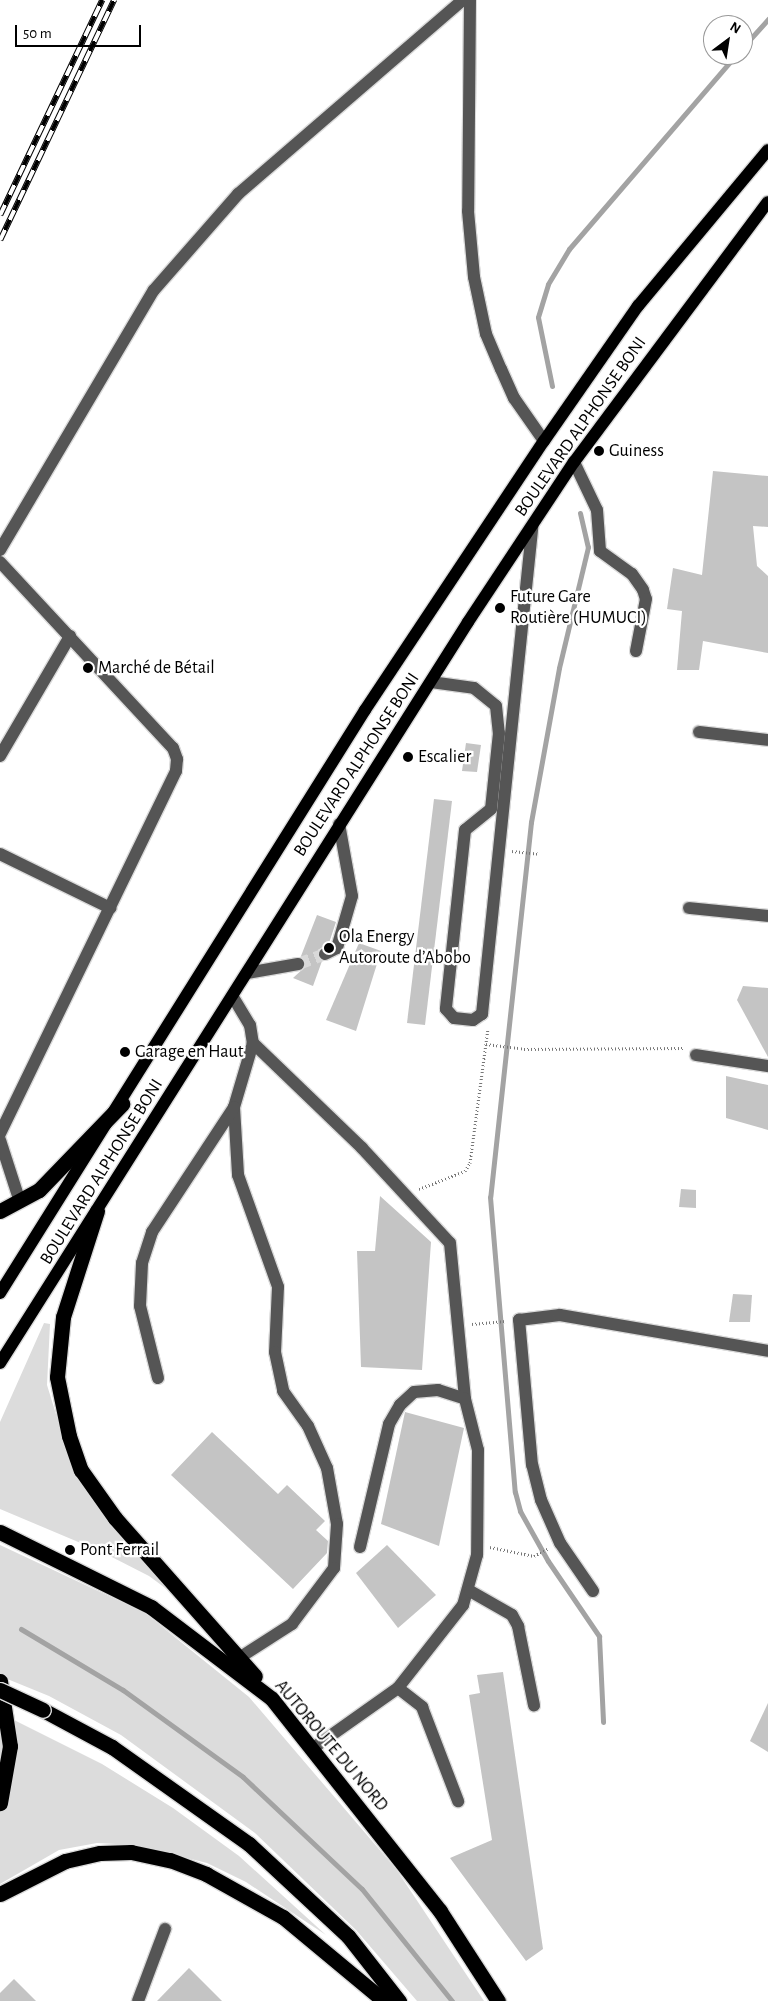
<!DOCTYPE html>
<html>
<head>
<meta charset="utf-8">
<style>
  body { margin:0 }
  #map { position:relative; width:768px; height:2001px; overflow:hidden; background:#fff; font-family:"Alegreya Sans",sans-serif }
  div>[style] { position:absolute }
  .green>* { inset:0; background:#dcdcdc }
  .stream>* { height:5px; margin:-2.5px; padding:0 2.5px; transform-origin:2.5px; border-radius:2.5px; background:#a3a3a3 }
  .building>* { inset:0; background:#c4c4c4 }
  .minor-tunnel>* { height:12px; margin-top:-6px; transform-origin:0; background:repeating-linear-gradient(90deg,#d9d9d9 0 12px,transparent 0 18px) }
  .path>* { height:3px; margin-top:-1.5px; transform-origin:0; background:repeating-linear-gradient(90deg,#777 0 1px,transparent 0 3.5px) }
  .roads { filter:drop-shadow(1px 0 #dbdbdb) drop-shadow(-1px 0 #dbdbdb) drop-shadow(0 1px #dbdbdb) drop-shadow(0 -1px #dbdbdb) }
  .minor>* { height:12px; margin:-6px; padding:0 6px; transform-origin:6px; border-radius:6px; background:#555 }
  .major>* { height:12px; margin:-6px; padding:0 6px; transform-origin:6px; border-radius:6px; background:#000 }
  .highway>* { height:15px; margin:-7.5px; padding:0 7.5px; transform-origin:7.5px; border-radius:7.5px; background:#000 }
  .rail>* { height:5.5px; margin-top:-2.75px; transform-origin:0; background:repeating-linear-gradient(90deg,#fff 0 11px,#000 0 22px); box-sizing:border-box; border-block:1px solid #000 }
  .bridges { filter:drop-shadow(1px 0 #dbdbdb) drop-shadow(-1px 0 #dbdbdb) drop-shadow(0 1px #dbdbdb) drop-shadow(0 -1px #dbdbdb) }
  .highway-bridge>* { height:15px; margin:-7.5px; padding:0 7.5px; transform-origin:7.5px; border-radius:7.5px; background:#000 }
  .dots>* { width:14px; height:14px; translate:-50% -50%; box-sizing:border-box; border:2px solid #fff; border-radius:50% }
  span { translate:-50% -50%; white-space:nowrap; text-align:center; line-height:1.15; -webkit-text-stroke:4.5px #fff; paint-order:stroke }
  .street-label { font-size:18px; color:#000 }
  .poi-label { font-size:18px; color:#000 }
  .left { translate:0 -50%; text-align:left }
  .north { position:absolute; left:703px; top:15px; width:50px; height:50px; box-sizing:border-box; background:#fff; border:1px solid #999; border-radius:50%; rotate:31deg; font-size:14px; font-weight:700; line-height:20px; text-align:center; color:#000 }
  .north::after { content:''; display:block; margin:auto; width:18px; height:22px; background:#000; clip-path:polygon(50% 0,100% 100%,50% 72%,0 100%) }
  .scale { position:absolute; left:15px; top:25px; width:126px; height:22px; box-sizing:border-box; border:2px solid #000; border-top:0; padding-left:6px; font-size:15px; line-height:18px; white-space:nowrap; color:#000; -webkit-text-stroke:4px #fff; paint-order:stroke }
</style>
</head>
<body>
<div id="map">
  <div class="green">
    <i style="clip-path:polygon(44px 1323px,50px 1324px,47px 1385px,67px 1450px,187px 1604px,149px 1576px,102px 1552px,0 1509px,0 1422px)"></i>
    <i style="clip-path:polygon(0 1545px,145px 1613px,249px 1697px,396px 1869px,484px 2001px,417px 2001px,356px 1930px,255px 1833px,121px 1735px,49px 1696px,0 1676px)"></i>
    <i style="clip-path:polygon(0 1713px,102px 1764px,173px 1808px,239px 1856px,326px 1935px,246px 1882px,207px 1863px,135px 1845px,97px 1843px,59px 1850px,0 1884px)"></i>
  </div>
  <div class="stream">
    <i style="left:743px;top:47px;width:38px;rotate:-48deg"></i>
    <i style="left:552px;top:386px;width:70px;rotate:-101.5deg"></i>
    <i style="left:538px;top:317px;width:34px;rotate:-73deg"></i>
    <i style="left:548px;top:284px;width:41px;rotate:-59deg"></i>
    <i style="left:569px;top:249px;width:256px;rotate:-49.3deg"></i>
    <i style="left:580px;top:513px;width:35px;rotate:77deg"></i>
    <i style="left:588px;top:547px;width:124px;rotate:103.5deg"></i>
    <i style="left:559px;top:668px;width:157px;rotate:100.3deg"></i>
    <i style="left:531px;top:822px;width:377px;rotate:96.2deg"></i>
    <i style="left:490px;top:1197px;width:296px;rotate:85.2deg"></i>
    <i style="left:515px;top:1492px;width:20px;rotate:75deg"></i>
    <i style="left:520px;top:1511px;width:57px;rotate:60.8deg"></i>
    <i style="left:548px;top:1561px;width:91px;rotate:55.8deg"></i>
    <i style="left:599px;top:1636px;width:86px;rotate:87.3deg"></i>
    <i style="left:21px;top:1629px;width:119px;rotate:30.9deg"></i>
    <i style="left:123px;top:1690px;width:148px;rotate:35.9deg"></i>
    <i style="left:243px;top:1777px;width:163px;rotate:43.3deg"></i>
    <i style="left:362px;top:1889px;width:144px;rotate:51.2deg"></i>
  </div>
  <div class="building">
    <i style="clip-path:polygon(713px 471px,768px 476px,768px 527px,753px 526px,757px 566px,768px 576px,768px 653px,703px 641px,699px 670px,677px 670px,682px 611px,667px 609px,673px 568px,702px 575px)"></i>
    <i style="clip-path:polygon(466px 743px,481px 745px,477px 772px,462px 771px)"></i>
    <i style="clip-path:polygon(434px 799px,452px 801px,425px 1025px,407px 1023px)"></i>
    <i style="clip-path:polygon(317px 915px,336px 922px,329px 943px,318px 950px,322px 961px,313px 986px,293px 978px,305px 967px,301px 956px)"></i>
    <i style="clip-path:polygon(359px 943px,381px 951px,356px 1031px,326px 1020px)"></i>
    <i style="clip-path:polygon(743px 986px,768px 988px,768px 1057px,737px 1000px)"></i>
    <i style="clip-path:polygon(726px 1076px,768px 1085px,768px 1130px,726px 1118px)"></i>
    <i style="clip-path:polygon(681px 1189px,696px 1190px,696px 1208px,679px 1207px)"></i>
    <i style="clip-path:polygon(380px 1196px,431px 1242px,422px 1370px,361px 1367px,357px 1251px,375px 1251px)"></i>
    <i style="clip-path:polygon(733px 1294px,752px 1295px,750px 1322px,729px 1322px)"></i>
    <i style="clip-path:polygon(405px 1412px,464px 1428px,439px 1546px,381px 1524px)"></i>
    <i style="clip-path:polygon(212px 1432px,278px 1494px,287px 1485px,325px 1521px,316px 1530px,328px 1541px,327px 1553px,293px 1589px,171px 1475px)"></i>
    <i style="clip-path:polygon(387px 1545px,436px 1595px,398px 1628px,356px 1573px)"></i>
    <i style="clip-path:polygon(503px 1672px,543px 1949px,526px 1961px,450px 1858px,492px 1840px,469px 1695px,480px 1693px,477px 1675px)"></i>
    <i style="clip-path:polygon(768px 1703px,768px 1752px,750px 1741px)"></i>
    <i style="clip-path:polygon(189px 1968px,222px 2001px,157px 2001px)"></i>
    <i style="clip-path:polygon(14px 1979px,36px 2001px,0 2001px,0 1993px)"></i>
  </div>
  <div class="minor-tunnel">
    <i style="left:298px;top:964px;width:29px;rotate:-20deg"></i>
  </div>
  <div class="path">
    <i style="left:512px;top:851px;width:27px;rotate:6deg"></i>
    <i style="left:486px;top:1044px;width:38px;rotate:7deg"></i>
    <i style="left:524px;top:1049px;width:160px;rotate:-0.4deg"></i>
    <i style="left:419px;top:1189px;width:49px;rotate:-21.4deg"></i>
    <i style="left:465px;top:1171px;width:9px;rotate:-58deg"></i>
    <i style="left:470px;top:1163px;width:136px;rotate:-82.4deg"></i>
    <i style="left:472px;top:1324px;width:34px;rotate:-5deg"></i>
    <i style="left:490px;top:1547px;width:45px;rotate:11.6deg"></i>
    <i style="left:534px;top:1556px;width:17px;rotate:-28deg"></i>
  </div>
  <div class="roads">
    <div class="minor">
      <i style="left:470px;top:0;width:211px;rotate:90.5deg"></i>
      <i style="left:468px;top:211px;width:66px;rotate:84.8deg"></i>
      <i style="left:474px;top:277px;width:58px;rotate:78.1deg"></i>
      <i style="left:486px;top:334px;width:38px;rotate:67deg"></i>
      <i style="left:501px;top:369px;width:32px;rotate:66deg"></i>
      <i style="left:514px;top:398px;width:52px;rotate:55.1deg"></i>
      <i style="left:574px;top:462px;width:53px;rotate:64.4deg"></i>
      <i style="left:597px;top:510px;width:41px;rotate:85.8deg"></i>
      <i style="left:600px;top:551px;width:39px;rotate:36deg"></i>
      <i style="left:632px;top:574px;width:19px;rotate:55deg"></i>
      <i style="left:643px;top:590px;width:9px;rotate:72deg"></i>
      <i style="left:646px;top:599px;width:53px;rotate:100.9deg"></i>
      <i style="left:0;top:550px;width:302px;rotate:-59.4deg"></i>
      <i style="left:154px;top:290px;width:128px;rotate:-48.8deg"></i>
      <i style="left:238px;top:194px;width:297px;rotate:-40.8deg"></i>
      <i style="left:0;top:562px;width:254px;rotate:47.1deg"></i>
      <i style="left:173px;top:748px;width:12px;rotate:70deg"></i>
      <i style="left:177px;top:759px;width:12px;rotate:95deg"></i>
      <i style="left:176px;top:771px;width:403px;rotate:115.9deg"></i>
      <i style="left:431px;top:682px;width:43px;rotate:7.9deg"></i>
      <i style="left:474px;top:688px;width:28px;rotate:39deg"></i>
      <i style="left:496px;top:706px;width:27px;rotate:84deg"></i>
      <i style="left:499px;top:733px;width:76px;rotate:96deg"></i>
      <i style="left:491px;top:809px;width:33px;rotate:141deg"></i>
      <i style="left:465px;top:830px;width:180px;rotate:96.1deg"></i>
      <i style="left:446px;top:1009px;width:12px;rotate:48deg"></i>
      <i style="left:454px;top:1018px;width:19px;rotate:6deg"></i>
      <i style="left:473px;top:1020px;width:11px;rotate:-34deg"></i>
      <i style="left:482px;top:1014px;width:490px;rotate:-84.1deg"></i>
      <i style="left:699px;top:732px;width:69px;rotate:6.6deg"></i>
      <i style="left:0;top:756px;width:139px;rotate:-59.7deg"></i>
      <i style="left:0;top:854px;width:123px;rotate:26.1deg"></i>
      <i style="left:689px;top:908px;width:79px;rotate:5.8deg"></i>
      <i style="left:325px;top:954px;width:13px;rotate:-27deg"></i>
      <i style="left:337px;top:948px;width:54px;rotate:-73.9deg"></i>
      <i style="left:352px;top:896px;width:73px;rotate:-100.2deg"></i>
      <i style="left:247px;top:973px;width:52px;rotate:-10deg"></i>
      <i style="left:233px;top:997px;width:33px;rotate:59deg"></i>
      <i style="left:250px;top:1025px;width:18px;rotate:81deg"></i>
      <i style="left:253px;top:1043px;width:67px;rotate:106.5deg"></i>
      <i style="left:234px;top:1107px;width:68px;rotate:86.6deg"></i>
      <i style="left:238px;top:1175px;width:119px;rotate:70.3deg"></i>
      <i style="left:278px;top:1287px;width:65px;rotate:92.6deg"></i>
      <i style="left:275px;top:1352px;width:40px;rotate:78deg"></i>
      <i style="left:283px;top:1391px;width:43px;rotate:54.5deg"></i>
      <i style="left:308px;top:1426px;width:46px;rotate:65.7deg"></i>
      <i style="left:327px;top:1468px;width:57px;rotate:79.9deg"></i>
      <i style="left:337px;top:1524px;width:44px;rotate:93.9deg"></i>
      <i style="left:334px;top:1568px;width:70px;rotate:126.9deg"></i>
      <i style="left:292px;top:1624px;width:63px;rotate:147.3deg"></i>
      <i style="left:253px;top:1043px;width:151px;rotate:43.9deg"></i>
      <i style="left:362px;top:1148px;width:129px;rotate:47.2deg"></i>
      <i style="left:450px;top:1243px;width:157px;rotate:84.5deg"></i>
      <i style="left:465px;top:1399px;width:53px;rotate:75.7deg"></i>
      <i style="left:478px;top:1450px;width:105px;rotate:90.5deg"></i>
      <i style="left:477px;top:1555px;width:52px;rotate:105.6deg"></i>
      <i style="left:463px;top:1605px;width:105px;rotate:128.1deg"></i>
      <i style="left:398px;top:1688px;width:105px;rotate:144.7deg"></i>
      <i style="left:696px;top:1055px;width:73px;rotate:8.7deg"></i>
      <i style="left:0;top:1140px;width:65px;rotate:72.1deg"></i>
      <i style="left:158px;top:1378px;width:74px;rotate:-104deg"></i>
      <i style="left:140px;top:1306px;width:43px;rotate:-87.3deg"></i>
      <i style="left:142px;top:1263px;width:33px;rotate:-72deg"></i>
      <i style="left:152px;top:1232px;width:149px;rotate:-56.7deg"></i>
      <i style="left:360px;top:1547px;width:126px;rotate:-76.7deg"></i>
      <i style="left:389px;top:1424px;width:22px;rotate:-60deg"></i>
      <i style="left:400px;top:1405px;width:19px;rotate:-43deg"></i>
      <i style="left:414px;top:1392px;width:24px;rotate:-5deg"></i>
      <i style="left:438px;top:1390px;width:28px;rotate:18deg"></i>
      <i style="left:470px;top:1591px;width:48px;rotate:29.7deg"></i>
      <i style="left:512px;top:1615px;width:13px;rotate:61deg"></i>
      <i style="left:518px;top:1626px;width:81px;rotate:78.6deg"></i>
      <i style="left:593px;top:1591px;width:58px;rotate:-124.5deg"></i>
      <i style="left:560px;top:1543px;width:47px;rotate:-113.8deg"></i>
      <i style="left:541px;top:1500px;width:36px;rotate:-104deg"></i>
      <i style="left:532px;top:1465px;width:146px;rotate:-95.1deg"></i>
      <i style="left:519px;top:1320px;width:41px;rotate:-7deg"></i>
      <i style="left:560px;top:1315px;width:211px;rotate:9.8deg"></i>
      <i style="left:398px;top:1688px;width:31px;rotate:38deg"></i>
      <i style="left:422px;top:1707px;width:101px;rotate:69deg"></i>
      <i style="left:138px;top:2001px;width:77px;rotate:-69.4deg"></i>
    </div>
    <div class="major">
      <i style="left:0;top:1293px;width:688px;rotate:-57.95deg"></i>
      <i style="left:365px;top:710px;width:323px;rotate:-56.4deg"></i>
      <i style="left:544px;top:441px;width:165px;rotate:-55.2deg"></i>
      <i style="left:638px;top:306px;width:203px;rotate:-50.2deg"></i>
      <i style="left:0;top:1363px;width:876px;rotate:-57.72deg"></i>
      <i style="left:468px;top:622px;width:192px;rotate:-56.5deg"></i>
      <i style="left:574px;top:462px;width:324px;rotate:-53.3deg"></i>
    </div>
    <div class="highway">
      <i style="left:0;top:1211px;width:44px;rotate:-28.3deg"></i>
      <i style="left:39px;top:1190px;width:120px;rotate:-46deg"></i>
      <i style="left:97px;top:1211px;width:111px;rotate:107.8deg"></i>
      <i style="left:63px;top:1317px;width:60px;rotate:95.7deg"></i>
      <i style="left:57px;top:1377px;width:60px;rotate:78.5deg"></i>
      <i style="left:69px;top:1436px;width:36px;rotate:71deg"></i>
      <i style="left:81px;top:1470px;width:59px;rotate:54.7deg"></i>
      <i style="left:115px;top:1518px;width:211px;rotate:48.5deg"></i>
      <i style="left:0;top:1532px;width:169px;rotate:26.4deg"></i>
      <i style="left:151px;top:1607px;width:152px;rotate:37.2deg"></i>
      <i style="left:272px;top:1699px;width:270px;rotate:51.6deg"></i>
      <i style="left:440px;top:1911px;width:107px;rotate:57.2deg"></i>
      <i style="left:0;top:1681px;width:66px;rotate:81.3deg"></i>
      <i style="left:10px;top:1746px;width:58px;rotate:100deg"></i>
      <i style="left:43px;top:1710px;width:78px;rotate:28.2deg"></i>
      <i style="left:112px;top:1747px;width:168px;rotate:35.3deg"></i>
      <i style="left:249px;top:1844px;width:135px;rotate:42.9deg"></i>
      <i style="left:348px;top:1936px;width:83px;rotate:51.9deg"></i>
      <i style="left:0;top:1894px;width:73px;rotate:-26.9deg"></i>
      <i style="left:65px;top:1861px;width:36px;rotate:-13deg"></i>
      <i style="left:100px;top:1853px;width:31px;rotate:-2deg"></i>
      <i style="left:131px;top:1852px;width:40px;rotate:12deg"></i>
      <i style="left:170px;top:1860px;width:39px;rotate:21deg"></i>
      <i style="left:206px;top:1874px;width:88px;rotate:29.2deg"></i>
      <i style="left:283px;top:1917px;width:131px;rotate:39.7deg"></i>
    </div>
  </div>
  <div class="rail">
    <i style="left:0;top:215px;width:238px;rotate:-64.6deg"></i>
    <i style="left:0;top:240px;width:266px;rotate:-64.6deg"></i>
  </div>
  <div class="bridges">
    <div class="highway-bridge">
      <i style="left:0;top:1690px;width:47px;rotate:24.9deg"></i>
    </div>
  </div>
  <div class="dots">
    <i style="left:599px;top:451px;background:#000"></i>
    <i style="left:500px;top:608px;background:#000"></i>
    <i style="left:88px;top:668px;background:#000"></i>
    <i style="left:408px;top:757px;background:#000"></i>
    <i style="left:329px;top:948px;background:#000"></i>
    <i style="left:125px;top:1052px;background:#000"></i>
    <i style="left:70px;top:1550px;background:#000"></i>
  </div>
  <div class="street-label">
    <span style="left:581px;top:427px;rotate:-55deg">BOULEVARD ALPHONSE BONI</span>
    <span style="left:357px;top:765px;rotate:-57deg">BOULEVARD ALPHONSE BONI</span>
    <span style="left:102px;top:1172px;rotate:-58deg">BOULEVARD ALPHONSE BONI</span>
    <span style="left:331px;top:1746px;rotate:50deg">AUTOROUTE DU NORD</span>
  </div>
  <div class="poi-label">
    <span class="left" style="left:609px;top:451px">Guiness</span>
    <span class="left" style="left:510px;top:608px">Future Gare<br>Routière (HUMUCI)</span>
    <span class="left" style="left:98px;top:668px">Marché de Bétail</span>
    <span class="left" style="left:418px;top:757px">Escalier</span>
    <span class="left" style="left:339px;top:948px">Ola Energy<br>Autoroute d’Abobo</span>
    <span class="left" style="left:135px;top:1052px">Garage en Haut</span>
    <span class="left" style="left:80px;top:1550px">Pont Ferrail</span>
  </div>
  <div class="north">N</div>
  <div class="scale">50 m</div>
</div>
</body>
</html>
